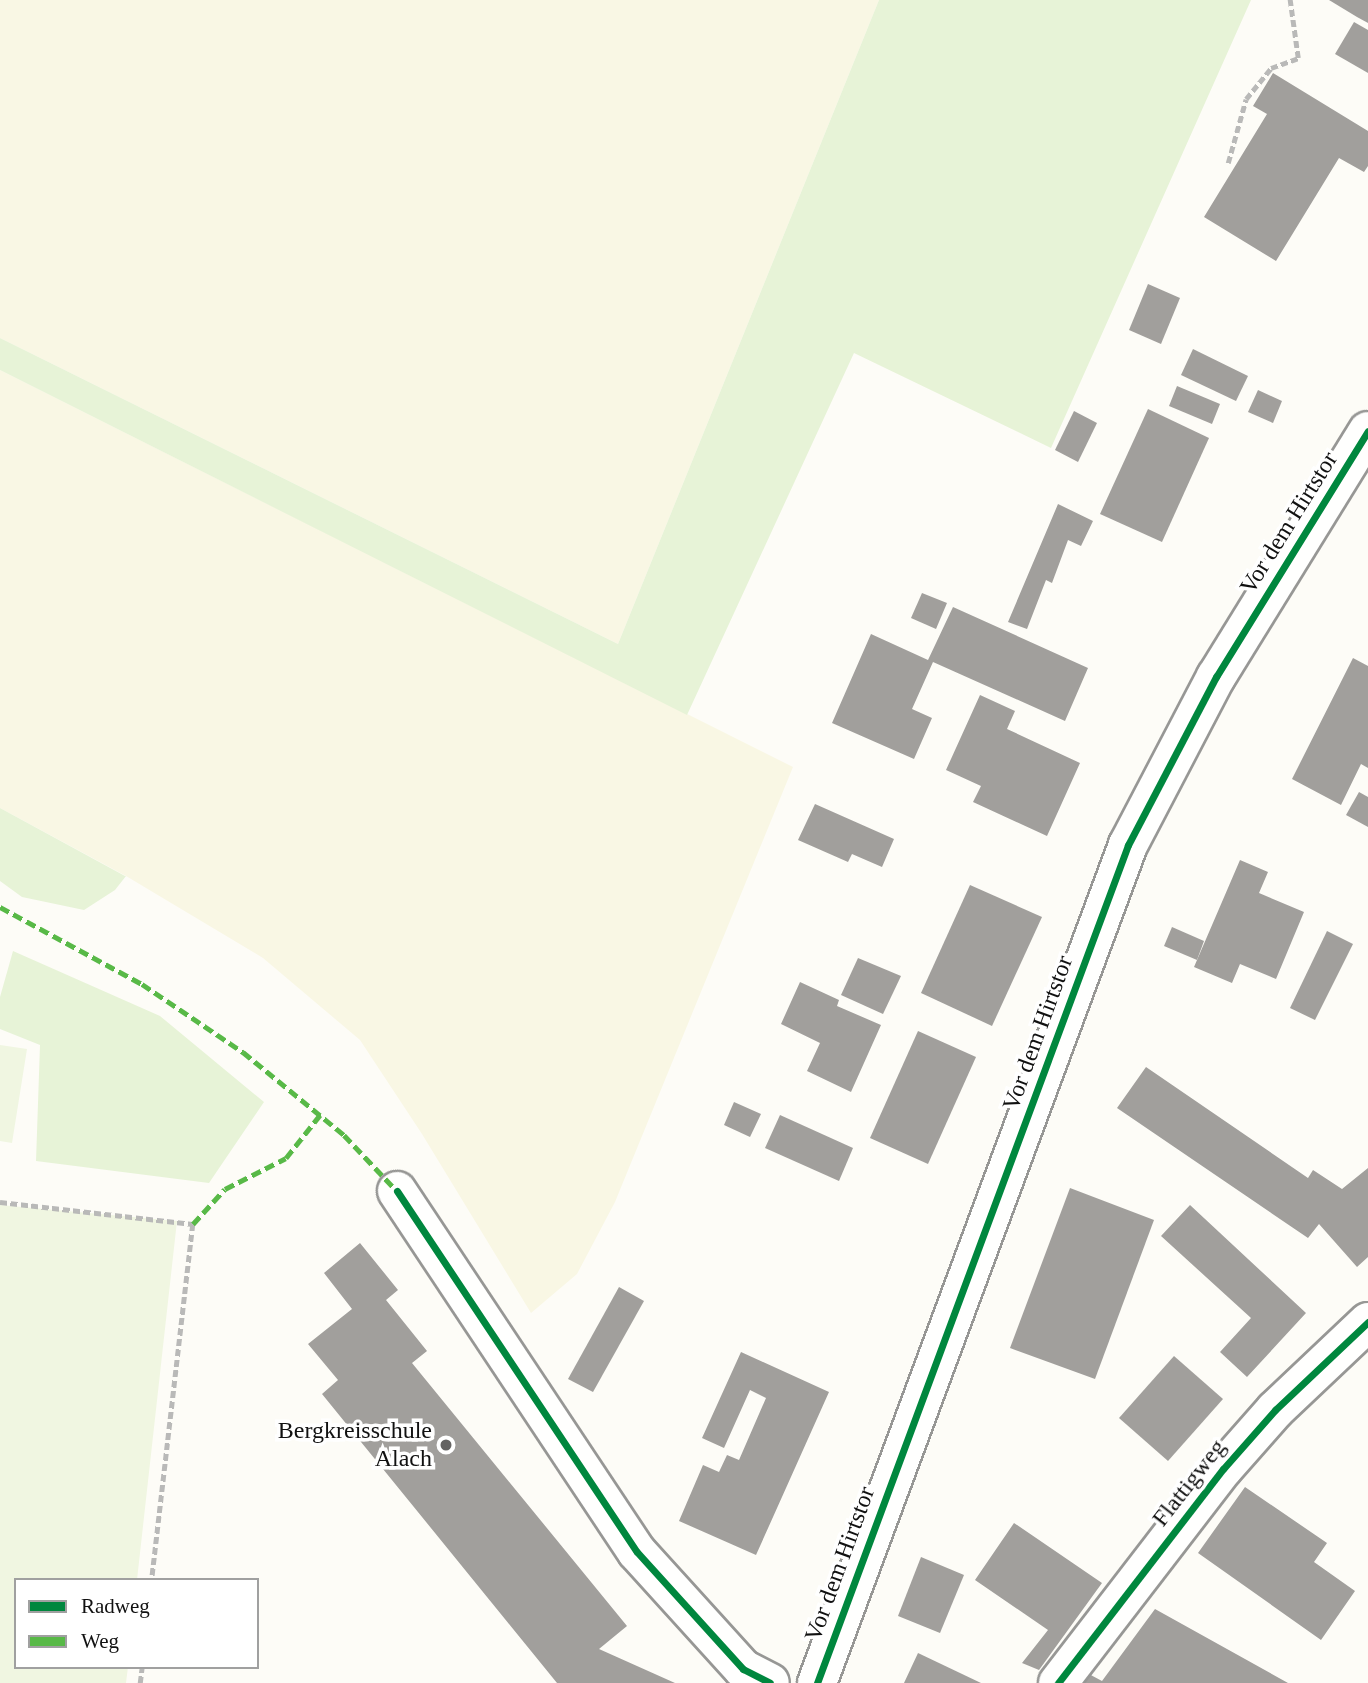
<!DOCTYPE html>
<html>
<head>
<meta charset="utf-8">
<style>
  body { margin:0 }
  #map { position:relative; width:1368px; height:1683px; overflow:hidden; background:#fdfcf7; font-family:Georgia,serif }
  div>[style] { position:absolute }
  .farmland>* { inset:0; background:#f9f7e4 }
  .green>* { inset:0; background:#e7f3d7 }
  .pitch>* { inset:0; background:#f0f6e1 }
  .building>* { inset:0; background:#a19f9c }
  .path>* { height:4.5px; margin-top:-2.25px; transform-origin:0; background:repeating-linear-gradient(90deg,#b9b9b8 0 7px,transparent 0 10.5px) }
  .roads { filter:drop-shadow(2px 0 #979795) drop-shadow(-2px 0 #979795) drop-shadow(0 2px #979795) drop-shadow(0 -2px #979795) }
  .minor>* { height:38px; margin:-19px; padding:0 19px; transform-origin:19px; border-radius:19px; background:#fffffe }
  .tertiary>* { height:38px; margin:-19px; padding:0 19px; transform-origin:19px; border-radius:19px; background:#fffffe }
  .quiet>* { height:5px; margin-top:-2.5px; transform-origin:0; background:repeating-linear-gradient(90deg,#58b947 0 10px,transparent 0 15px) }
  .cycleway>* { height:7px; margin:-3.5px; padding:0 3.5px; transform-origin:3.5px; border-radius:3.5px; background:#00873e }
  .dots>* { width:19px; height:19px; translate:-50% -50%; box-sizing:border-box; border:4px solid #fff; border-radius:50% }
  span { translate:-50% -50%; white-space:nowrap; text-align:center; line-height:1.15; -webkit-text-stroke:7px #fff; paint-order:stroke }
  .street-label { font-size:24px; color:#111 }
  .poi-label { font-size:24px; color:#111 }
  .right { translate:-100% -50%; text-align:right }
  .legend { position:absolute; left:14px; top:1578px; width:245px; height:91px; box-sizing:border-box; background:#fff; border:2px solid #a0a0a0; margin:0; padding:9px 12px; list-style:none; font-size:21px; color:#111 }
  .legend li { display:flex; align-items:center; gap:14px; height:35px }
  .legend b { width:35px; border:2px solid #a0a0a0 }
</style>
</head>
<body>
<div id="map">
  <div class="farmland">
    <i style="clip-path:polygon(0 0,879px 0,618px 644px,0 338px)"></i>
    <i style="clip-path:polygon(0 370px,793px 767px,615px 1202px,577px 1274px,531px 1313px,422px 1134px,360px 1040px,263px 958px,126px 876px,0 808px)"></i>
  </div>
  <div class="green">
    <i style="clip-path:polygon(879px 0,1251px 0,1051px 448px,854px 353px,687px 715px,0 370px,0 338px,618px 644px)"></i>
    <i style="clip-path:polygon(0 808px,125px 876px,126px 876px,115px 890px,84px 910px,22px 897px,0 881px)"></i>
    <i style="clip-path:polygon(13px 951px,160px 1016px,264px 1102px,209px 1183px,36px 1161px,40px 1045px,0 1029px,0 997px)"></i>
  </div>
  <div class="pitch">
    <i style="clip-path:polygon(0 1045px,27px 1049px,12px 1143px,0 1141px)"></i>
    <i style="clip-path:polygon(0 1205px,177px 1221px,137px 1580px,16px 1580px,16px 1667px,128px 1667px,126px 1683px,0 1683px)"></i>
  </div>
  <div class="building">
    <i style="clip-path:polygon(1329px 0,1368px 0,1368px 23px,1357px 17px)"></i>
    <i style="clip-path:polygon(1354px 22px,1368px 30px,1368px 73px,1335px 54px)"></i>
    <i style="clip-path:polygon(1273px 73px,1368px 131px,1368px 166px,1364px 172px,1339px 158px,1276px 261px,1204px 217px,1267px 114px,1253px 106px)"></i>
    <i style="clip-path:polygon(1148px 284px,1180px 298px,1161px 344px,1129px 330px)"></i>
    <i style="clip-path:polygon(1193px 349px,1248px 376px,1236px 401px,1181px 375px)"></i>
    <i style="clip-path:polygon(1177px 386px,1220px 404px,1212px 424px,1169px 406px)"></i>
    <i style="clip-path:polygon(1258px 390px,1282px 401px,1273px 423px,1248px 412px)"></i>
    <i style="clip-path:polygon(1148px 409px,1209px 438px,1162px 542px,1100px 514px)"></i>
    <i style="clip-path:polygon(1074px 411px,1097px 423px,1078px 462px,1055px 450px)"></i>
    <i style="clip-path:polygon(1058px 504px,1093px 521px,1081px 546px,1068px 540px,1052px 583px,1046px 580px,1027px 629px,1008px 622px)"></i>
    <i style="clip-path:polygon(922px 593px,947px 603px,936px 629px,911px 618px)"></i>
    <i style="clip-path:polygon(953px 607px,1088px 668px,1065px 721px,933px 662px,912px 709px,932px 718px,914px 759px,832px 723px,871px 634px,928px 660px)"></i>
    <i style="clip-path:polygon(1353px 658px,1368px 666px,1368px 768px,1361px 764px,1341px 805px,1292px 779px)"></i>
    <i style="clip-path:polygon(980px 695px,1015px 711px,1007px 729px,1080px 763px,1047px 836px,973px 802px,981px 786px,946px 770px)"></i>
    <i style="clip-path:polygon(1359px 792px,1368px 797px,1368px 827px,1346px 815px)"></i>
    <i style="clip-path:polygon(815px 804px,894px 839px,882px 867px,852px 854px,848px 862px,798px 840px)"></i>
    <i style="clip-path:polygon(1240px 860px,1268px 872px,1259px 893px,1304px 912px,1276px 979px,1240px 964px,1232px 983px,1194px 967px)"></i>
    <i style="clip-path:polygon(970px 885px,1042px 917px,992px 1026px,921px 993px)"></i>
    <i style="clip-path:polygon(1172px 927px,1204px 941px,1197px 960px,1164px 946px)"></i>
    <i style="clip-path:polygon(1327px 931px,1353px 944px,1315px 1020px,1290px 1008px)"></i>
    <i style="clip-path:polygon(858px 958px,901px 976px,883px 1014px,841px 995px)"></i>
    <i style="clip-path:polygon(800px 982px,839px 1000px,837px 1006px,881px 1025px,851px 1092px,807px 1071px,820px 1043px,781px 1024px)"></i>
    <i style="clip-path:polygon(918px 1031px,976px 1057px,928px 1164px,870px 1138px)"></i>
    <i style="clip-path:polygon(1146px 1067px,1308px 1178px,1313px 1170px,1342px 1189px,1368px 1168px,1368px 1257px,1357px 1267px,1319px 1224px,1308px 1238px,1117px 1108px)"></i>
    <i style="clip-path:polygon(734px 1102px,761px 1114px,750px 1137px,724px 1125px)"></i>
    <i style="clip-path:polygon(780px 1115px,853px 1148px,839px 1181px,765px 1148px)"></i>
    <i style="clip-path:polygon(1070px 1188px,1154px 1220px,1095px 1379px,1010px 1348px)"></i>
    <i style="clip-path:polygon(1190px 1205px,1306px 1313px,1247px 1377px,1220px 1352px,1251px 1318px,1161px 1236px)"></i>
    <i style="clip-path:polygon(360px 1243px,398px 1290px,386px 1300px,427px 1351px,412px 1363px,627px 1626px,599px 1649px,675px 1683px,557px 1683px,322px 1394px,338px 1380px,308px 1344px,352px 1309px,324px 1273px)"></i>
    <i style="clip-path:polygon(619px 1287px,644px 1301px,593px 1392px,568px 1379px)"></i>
    <i style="clip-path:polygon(741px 1352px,829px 1392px,756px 1555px,679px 1521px,703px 1465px,719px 1472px,727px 1455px,739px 1460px,766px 1398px,750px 1390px,724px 1448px,702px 1438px)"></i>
    <i style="clip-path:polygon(1174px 1356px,1223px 1399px,1168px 1461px,1119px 1418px)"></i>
    <i style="clip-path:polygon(1245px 1487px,1327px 1543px,1314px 1562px,1355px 1591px,1321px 1640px,1198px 1553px)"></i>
    <i style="clip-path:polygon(1014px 1523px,1102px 1583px,1039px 1670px,1022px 1663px,1048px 1630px,975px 1580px)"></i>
    <i style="clip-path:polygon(921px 1557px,964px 1575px,940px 1633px,898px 1616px)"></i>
    <i style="clip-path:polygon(1155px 1609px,1288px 1683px,1082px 1683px,1087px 1673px,1102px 1681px)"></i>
    <i style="clip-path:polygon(918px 1653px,981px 1683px,904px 1683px)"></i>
  </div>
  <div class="path">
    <i style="left:1228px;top:163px;width:66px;rotate:-74.3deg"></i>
    <i style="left:1246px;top:99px;width:40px;rotate:-51deg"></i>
    <i style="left:1271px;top:68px;width:29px;rotate:-20deg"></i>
    <i style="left:1298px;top:58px;width:59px;rotate:-97.9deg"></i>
    <i style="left:0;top:1202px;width:194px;rotate:6.5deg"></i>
    <i style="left:193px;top:1224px;width:358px;rotate:96.6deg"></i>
    <i style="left:140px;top:1683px;width:16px;rotate:-83deg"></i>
  </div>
  <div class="roads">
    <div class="minor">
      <i style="left:397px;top:1191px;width:433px;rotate:56.4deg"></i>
      <i style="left:637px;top:1552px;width:158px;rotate:47.8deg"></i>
      <i style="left:743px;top:1669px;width:30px;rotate:27deg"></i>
      <i style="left:1058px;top:1683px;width:270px;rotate:-52.4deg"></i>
      <i style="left:1223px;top:1469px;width:79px;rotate:-48.6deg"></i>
      <i style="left:1275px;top:1410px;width:128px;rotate:-43.4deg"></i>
    </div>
    <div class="tertiary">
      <i style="left:817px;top:1683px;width:894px;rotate:-69.64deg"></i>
      <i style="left:1128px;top:845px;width:190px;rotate:-62.4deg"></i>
      <i style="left:1216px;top:677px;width:289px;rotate:-58.3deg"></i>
    </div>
  </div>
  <div class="quiet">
    <i style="left:0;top:907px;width:162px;rotate:28.5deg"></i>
    <i style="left:142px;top:984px;width:122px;rotate:34deg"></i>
    <i style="left:243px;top:1052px;width:131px;rotate:39.4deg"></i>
    <i style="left:344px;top:1135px;width:77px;rotate:46.6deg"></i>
    <i style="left:193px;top:1224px;width:47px;rotate:-47.6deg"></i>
    <i style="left:225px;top:1189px;width:68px;rotate:-26.9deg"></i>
    <i style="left:286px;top:1158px;width:55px;rotate:-51.7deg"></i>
  </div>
  <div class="cycleway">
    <i style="left:397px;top:1191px;width:433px;rotate:56.4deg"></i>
    <i style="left:637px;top:1552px;width:158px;rotate:47.8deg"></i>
    <i style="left:743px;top:1669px;width:30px;rotate:27deg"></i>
    <i style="left:817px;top:1683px;width:894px;rotate:-69.64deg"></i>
    <i style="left:1128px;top:845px;width:190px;rotate:-62.4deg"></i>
    <i style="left:1216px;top:677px;width:289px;rotate:-58.3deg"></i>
    <i style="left:1058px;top:1683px;width:270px;rotate:-52.4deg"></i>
    <i style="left:1223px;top:1469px;width:79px;rotate:-48.6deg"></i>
    <i style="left:1275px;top:1410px;width:128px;rotate:-43.4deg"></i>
  </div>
  <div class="dots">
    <i style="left:446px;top:1445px;background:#646362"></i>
  </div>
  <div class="street-label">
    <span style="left:1289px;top:523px;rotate:-58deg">Vor dem Hirtstor</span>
    <span style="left:1038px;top:1033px;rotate:-70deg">Vor dem Hirtstor</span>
    <span style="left:1189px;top:1483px;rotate:-52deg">Flattigweg</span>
    <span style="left:840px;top:1564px;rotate:-70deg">Vor dem Hirtstor</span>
  </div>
  <div class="poi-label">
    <span class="right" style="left:432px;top:1445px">Bergkreisschule<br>Alach</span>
  </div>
  <ul class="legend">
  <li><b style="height:9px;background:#00873e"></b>Radweg</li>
  <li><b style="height:9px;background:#58b947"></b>Weg</li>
  </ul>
</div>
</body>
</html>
